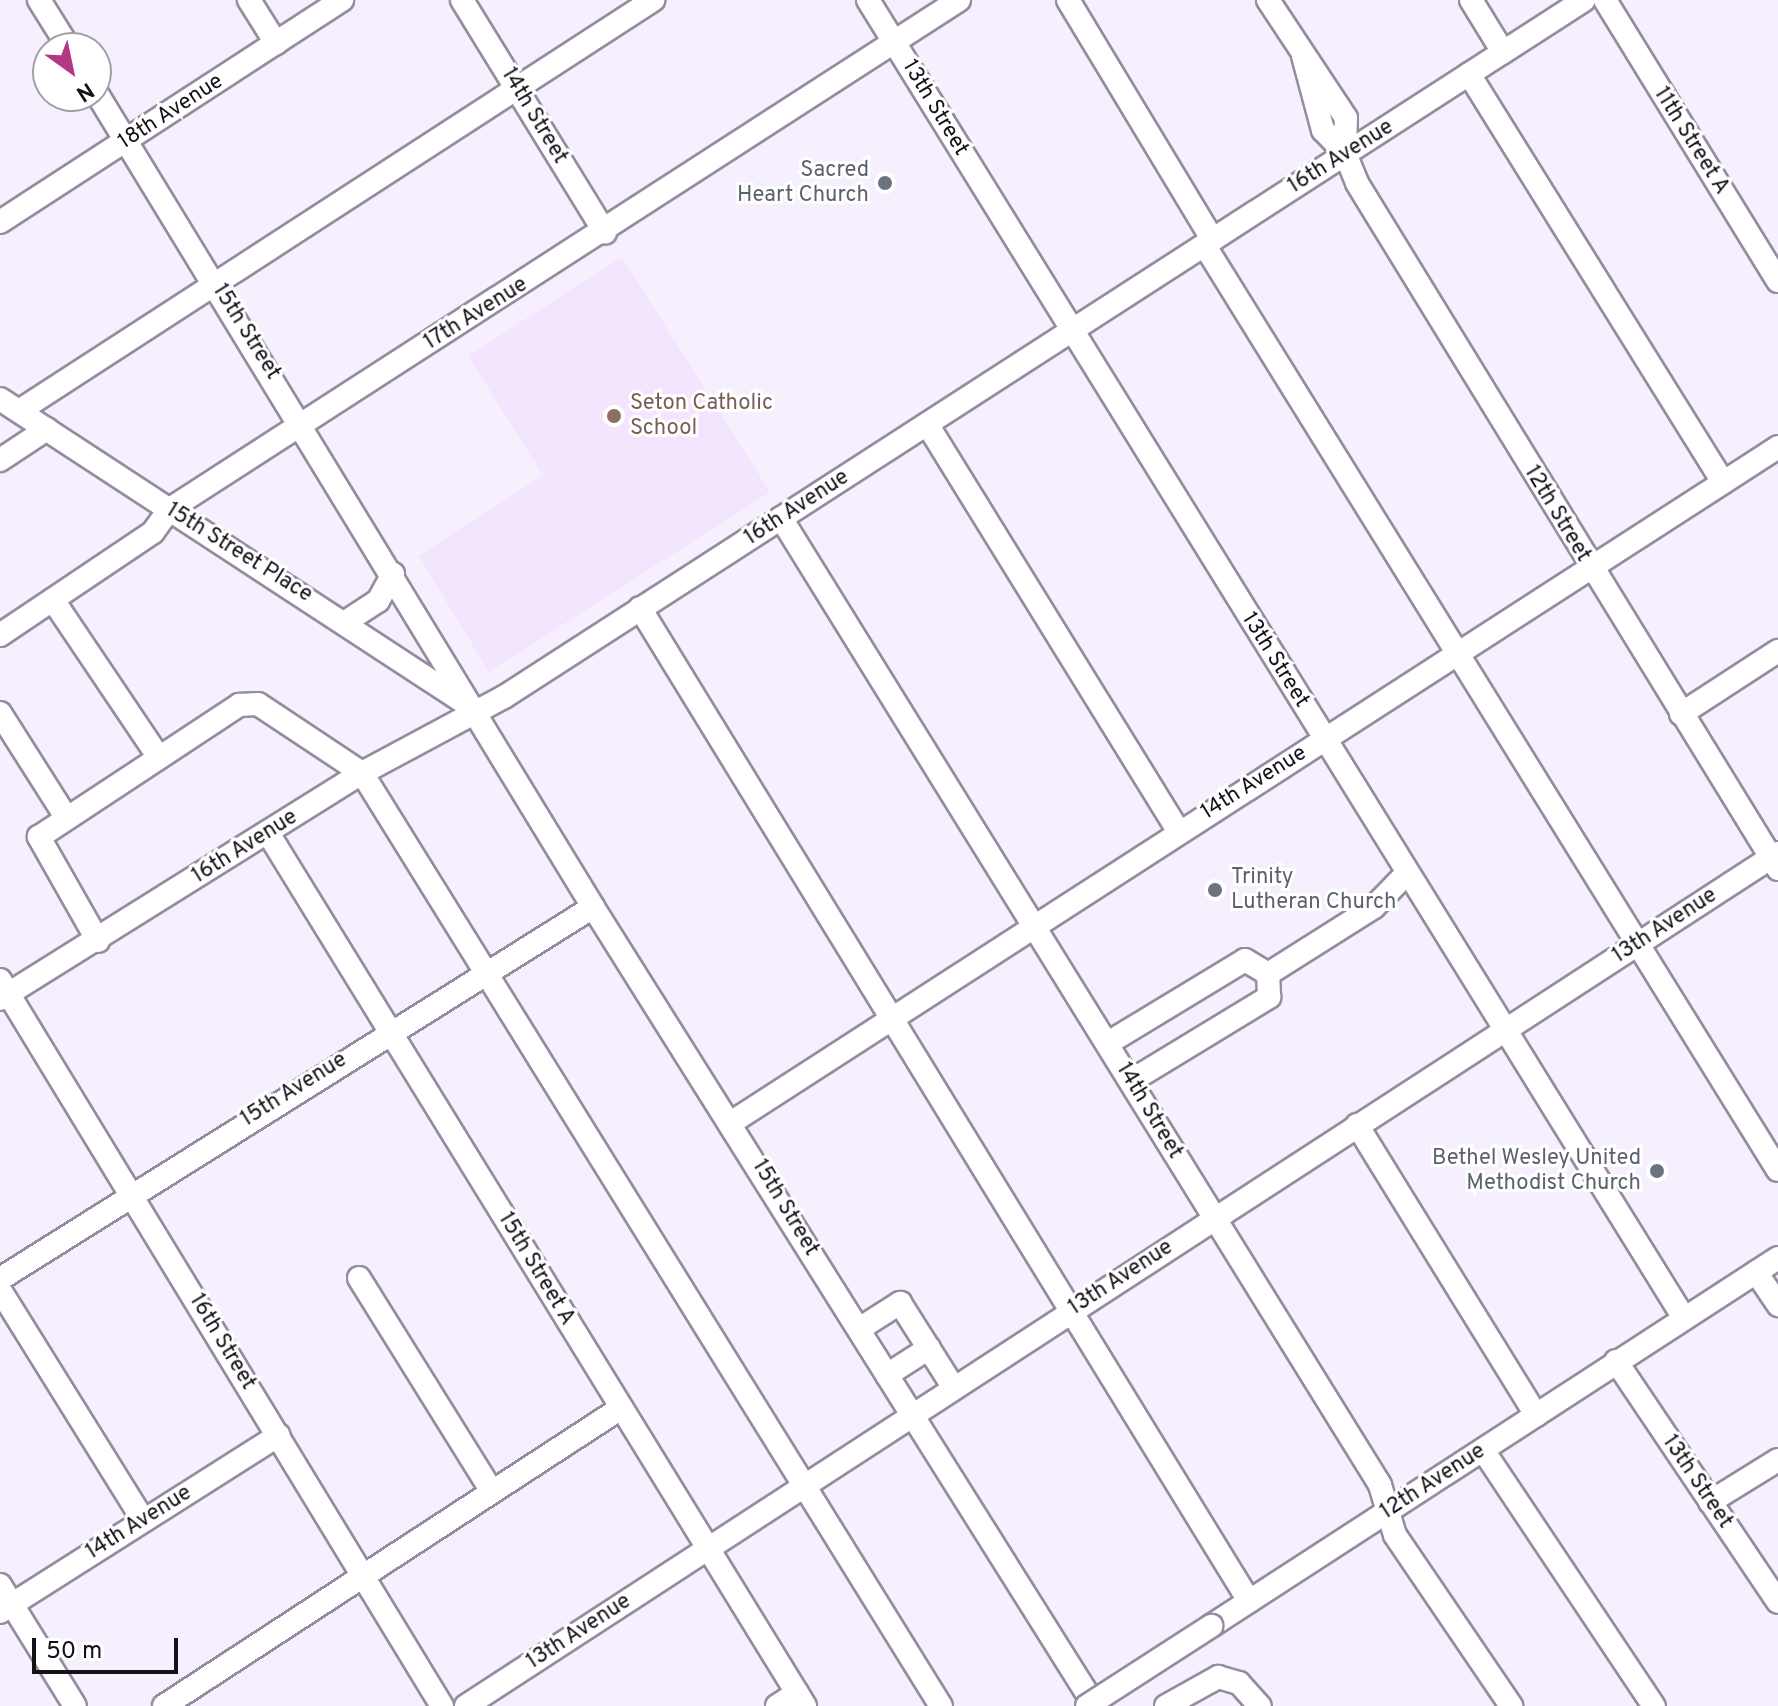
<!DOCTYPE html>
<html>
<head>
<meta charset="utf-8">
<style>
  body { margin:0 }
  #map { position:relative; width:1778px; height:1706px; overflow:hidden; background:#f6effd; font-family:Overpass,sans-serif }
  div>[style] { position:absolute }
  .built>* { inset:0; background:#f2e5fd }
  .roads { filter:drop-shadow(2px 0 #968ba0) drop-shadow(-2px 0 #968ba0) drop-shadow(0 2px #968ba0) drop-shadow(0 -2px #968ba0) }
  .minor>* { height:22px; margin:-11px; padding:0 11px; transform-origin:11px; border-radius:11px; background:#fff }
  .bridges { filter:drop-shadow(2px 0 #968ba0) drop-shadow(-2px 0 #968ba0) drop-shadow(0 2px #968ba0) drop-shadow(0 -2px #968ba0) }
  .minor-bridge>* { height:22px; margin:-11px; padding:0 11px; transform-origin:11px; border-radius:11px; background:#fff }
  .dots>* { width:22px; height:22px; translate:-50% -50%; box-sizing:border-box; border:4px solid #fff; border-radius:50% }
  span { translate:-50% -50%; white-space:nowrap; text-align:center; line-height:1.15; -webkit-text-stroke:6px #fff; paint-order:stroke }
  .street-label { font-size:22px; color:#151119 }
  .worship-label { font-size:22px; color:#5b616d }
  .right { translate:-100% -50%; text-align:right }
  .left { translate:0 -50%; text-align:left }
  .education-label { font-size:22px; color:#785e54 }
  .north { position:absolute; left:32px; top:32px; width:80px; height:80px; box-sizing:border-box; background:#fff; border:2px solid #a1a0a3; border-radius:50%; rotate:147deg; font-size:22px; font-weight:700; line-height:32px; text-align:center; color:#151119 }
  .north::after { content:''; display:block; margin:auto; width:28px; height:36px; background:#b43786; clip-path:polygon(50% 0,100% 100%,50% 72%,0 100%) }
  .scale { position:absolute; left:32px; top:1638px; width:146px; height:36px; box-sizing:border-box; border:4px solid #151119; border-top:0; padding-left:10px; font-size:24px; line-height:28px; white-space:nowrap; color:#151119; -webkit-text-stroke:6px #fff; paint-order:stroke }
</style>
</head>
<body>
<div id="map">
  <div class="built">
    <i style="clip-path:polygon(622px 257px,770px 492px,489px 672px,419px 556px,543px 475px,468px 356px)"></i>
  </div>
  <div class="roads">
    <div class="minor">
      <i style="left:39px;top:0;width:57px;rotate:58deg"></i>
      <i style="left:249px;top:0;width:51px;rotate:57.9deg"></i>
      <i style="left:462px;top:0;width:273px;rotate:58.4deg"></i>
      <i style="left:868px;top:0;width:1550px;rotate:58.24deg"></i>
      <i style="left:1068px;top:0;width:280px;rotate:58.9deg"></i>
      <i style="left:1268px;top:0;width:141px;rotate:56.5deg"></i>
      <i style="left:1346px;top:118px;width:35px;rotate:92deg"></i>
      <i style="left:1345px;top:153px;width:32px;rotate:68deg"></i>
      <i style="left:1357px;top:183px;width:805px;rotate:58.46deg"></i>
      <i style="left:1471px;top:0;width:61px;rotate:58.4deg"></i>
      <i style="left:1605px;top:0;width:330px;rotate:58.4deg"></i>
      <i style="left:1303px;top:56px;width:77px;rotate:74.9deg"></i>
      <i style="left:1323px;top:130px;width:32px;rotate:46deg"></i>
      <i style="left:1469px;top:74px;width:481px;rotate:58.1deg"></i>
      <i style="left:96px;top:92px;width:955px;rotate:58.62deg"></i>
      <i style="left:593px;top:907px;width:944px;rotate:57.86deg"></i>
      <i style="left:0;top:222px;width:408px;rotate:-33deg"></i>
      <i style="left:1205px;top:246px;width:1087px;rotate:58.2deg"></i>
      <i style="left:0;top:399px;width:563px;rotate:33.18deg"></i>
      <i style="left:19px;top:411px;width:756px;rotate:-32.95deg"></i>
      <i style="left:927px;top:424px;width:478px;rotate:58.3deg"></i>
      <i style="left:0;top:460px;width:56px;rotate:-33.4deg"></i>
      <i style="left:781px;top:518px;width:1137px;rotate:58.22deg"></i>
      <i style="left:1380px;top:1485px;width:52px;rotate:73.3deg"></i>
      <i style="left:1395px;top:1535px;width:207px;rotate:55.8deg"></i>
      <i style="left:53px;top:600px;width:190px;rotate:56.1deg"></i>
      <i style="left:640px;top:608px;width:1165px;rotate:58.48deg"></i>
      <i style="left:347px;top:621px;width:37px;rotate:-33deg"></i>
      <i style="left:378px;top:601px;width:31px;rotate:-61deg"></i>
      <i style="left:0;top:635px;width:184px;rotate:-33.9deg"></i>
      <i style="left:153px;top:532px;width:29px;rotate:-54deg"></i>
      <i style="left:170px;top:509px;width:939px;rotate:-32.83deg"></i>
      <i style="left:0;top:713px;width:123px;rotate:57.6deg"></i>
      <i style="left:1681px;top:714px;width:116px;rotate:-33deg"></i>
      <i style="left:268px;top:833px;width:1025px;rotate:58.4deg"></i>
      <i style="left:98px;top:941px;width:120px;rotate:-119.6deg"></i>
      <i style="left:39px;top:837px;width:240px;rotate:-33.4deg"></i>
      <i style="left:239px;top:705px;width:19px;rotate:-3deg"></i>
      <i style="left:258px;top:704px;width:125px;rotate:33.6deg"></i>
      <i style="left:362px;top:773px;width:1098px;rotate:58.18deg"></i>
      <i style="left:1268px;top:974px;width:125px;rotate:-32.3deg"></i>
      <i style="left:1374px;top:907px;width:46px;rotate:-45.9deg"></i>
      <i style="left:0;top:980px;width:850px;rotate:58.67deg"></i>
      <i style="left:0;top:999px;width:427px;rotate:-32deg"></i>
      <i style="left:362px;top:773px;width:161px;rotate:-28.2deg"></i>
      <i style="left:504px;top:697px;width:1285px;rotate:-32.84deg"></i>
      <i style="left:1108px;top:1043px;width:160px;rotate:-31.2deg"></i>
      <i style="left:1245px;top:960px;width:27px;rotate:31deg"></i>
      <i style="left:1131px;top:1081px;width:162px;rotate:-31.3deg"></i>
      <i style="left:1269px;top:997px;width:23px;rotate:-92deg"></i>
      <i style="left:732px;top:1122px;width:1245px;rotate:-32.83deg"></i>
      <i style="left:1357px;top:1125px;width:341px;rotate:58.3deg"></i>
      <i style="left:1756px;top:1272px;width:40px;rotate:56deg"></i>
      <i style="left:359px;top:1278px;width:250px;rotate:58.1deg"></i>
      <i style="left:0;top:1279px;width:700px;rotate:-32.1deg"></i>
      <i style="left:0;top:1290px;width:271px;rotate:58.1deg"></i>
      <i style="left:859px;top:1329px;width:49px;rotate:-32.4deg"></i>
      <i style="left:900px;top:1303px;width:101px;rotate:57.6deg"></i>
      <i style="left:1616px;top:1361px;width:290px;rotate:56.1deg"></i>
      <i style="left:887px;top:1375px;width:50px;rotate:-32.7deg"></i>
      <i style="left:1483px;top:1450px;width:308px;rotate:56.3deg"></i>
      <i style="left:1710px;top:1502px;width:80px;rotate:-31.7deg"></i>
      <i style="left:0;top:1585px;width:142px;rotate:58.2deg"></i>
      <i style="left:0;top:1612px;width:330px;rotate:-32.4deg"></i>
      <i style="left:1211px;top:1626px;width:676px;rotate:-32.98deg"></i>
      <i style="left:164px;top:1706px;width:546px;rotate:-33.11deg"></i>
      <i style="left:466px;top:1706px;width:1565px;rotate:-33.03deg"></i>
      <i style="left:777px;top:1706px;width:24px;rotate:-33deg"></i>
      <i style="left:1166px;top:1706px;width:60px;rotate:-29.1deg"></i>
      <i style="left:1218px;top:1677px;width:22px;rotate:16deg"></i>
      <i style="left:1239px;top:1683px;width:31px;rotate:48deg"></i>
    </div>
  </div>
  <div class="bridges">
    <div class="minor-bridge">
      <i style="left:1087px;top:1706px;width:148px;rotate:-32.8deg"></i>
    </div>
  </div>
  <div class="dots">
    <i style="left:885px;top:183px;background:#6b7280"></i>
    <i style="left:614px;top:416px;background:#8d6e63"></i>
    <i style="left:1215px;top:890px;background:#6b7280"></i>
    <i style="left:1657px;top:1171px;background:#6b7280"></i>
  </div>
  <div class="street-label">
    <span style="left:935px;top:108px;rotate:59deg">13th Street</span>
    <span style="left:171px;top:112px;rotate:-33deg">18th Avenue</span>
    <span style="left:534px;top:116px;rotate:59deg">14th Street</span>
    <span style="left:1691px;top:141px;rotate:58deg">11th Street A</span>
    <span style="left:1341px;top:157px;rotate:-32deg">16th Avenue</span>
    <span style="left:476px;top:314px;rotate:-32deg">17th Avenue</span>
    <span style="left:246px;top:332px;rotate:58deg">15th Street</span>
    <span style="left:797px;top:508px;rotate:-33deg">16th Avenue</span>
    <span style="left:1557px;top:514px;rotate:59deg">12th Street</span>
    <span style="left:239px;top:553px;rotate:32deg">15th Street Place</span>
    <span style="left:1275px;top:660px;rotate:58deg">13th Street</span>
    <span style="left:1254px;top:783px;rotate:-32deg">14th Avenue</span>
    <span style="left:245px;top:847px;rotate:-32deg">16th Avenue</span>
    <span style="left:1665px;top:926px;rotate:-33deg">13th Avenue</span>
    <span style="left:294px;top:1090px;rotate:-32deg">15th Avenue</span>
    <span style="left:1149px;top:1111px;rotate:59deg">14th Street</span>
    <span style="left:785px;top:1208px;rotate:59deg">15th Street</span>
    <span style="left:536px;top:1269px;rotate:59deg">15th Street A</span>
    <span style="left:1121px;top:1278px;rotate:-33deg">13th Avenue</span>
    <span style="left:222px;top:1342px;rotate:59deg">16th Street</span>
    <span style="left:1433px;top:1482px;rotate:-33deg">12th Avenue</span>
    <span style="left:1697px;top:1482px;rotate:56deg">13th Street</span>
    <span style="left:139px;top:1523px;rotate:-32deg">14th Avenue</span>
    <span style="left:579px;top:1632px;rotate:-33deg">13th Avenue</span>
  </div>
  <div class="worship-label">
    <span class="right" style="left:869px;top:183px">Sacred<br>Heart Church</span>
    <span class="left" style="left:1231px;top:890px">Trinity<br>Lutheran Church</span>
    <span class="right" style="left:1641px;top:1171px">Bethel Wesley United<br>Methodist Church</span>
  </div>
  <div class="education-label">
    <span class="left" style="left:630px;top:416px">Seton Catholic<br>School</span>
  </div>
  <div class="north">N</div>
  <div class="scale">50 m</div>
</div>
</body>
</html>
